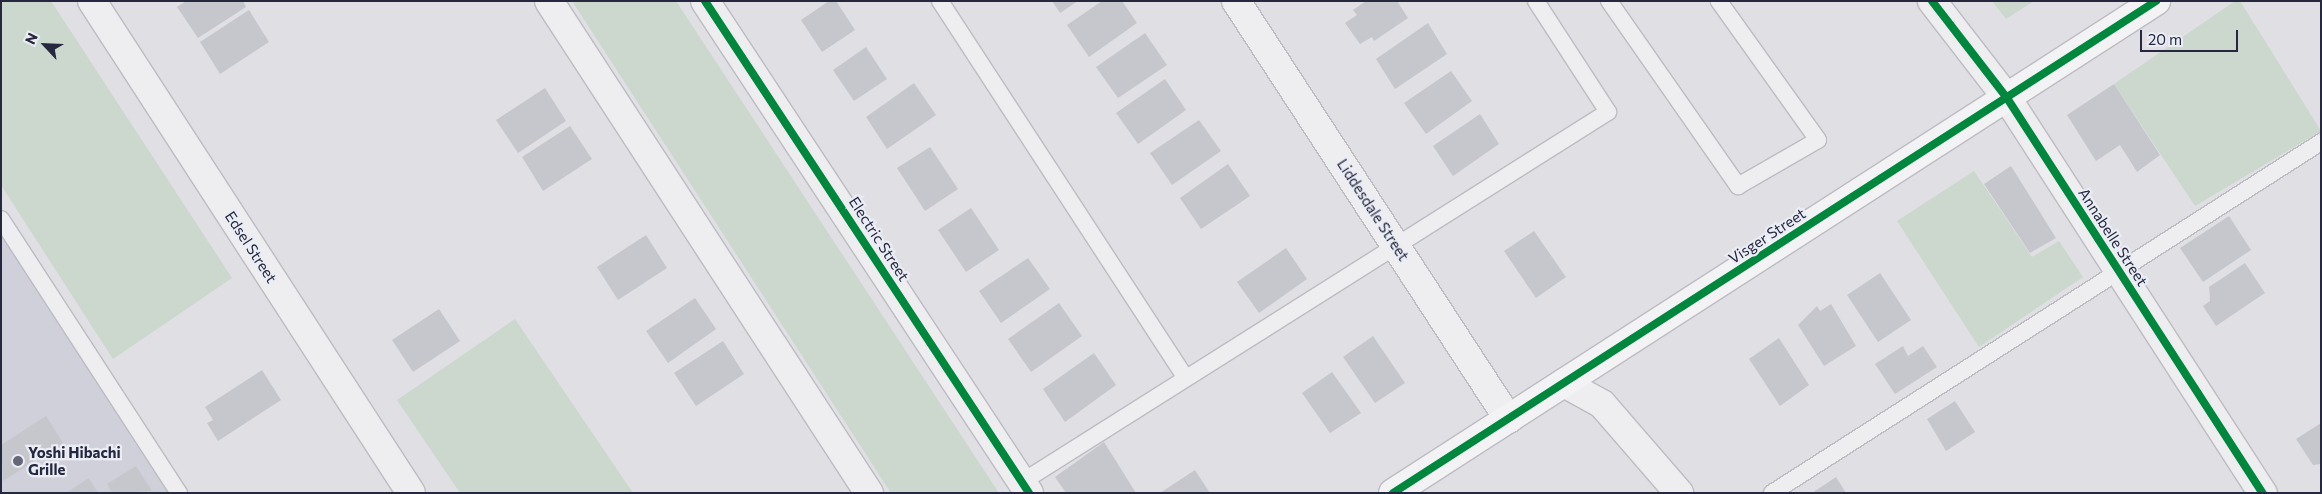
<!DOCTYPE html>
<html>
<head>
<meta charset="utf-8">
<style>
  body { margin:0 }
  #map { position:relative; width:2322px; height:494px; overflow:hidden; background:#dfdfe4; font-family:Commissioner,sans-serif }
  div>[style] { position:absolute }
  .built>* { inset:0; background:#cfd0da }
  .green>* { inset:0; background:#ccd8ce }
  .building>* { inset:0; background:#c6c7cc }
  .roads { filter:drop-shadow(1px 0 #bcbcc2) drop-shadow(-1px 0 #bcbcc2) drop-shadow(0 1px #bcbcc2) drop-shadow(0 -1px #bcbcc2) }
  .lane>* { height:16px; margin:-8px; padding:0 8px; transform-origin:8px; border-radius:8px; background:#eeeef1 }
  .street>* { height:28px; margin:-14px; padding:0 14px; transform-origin:14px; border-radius:14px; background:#eeeef1 }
  .secondary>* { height:28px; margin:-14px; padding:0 14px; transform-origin:14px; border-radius:14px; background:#f3f3f5 }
  .cycleway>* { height:8px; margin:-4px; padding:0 4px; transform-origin:4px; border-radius:4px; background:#00873e }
  .dots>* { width:14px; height:14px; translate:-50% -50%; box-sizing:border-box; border:2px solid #ebedf5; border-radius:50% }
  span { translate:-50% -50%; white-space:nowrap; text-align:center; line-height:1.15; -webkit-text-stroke:4.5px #ebedf5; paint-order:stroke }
  .street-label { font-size:15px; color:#25283e }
  .poi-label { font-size:15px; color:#25283e; font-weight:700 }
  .left { translate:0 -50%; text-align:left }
  .frame { position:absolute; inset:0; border:2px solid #25283e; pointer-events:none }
  .north { position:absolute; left:20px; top:20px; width:50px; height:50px; -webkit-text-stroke:4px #ebedf5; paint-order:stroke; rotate:295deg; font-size:14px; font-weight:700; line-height:20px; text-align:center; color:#25283e }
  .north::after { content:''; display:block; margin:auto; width:18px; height:22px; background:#25283e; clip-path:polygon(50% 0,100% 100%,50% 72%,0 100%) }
  .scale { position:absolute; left:2140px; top:30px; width:98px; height:22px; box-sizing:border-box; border:2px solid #25283e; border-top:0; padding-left:6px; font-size:15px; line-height:18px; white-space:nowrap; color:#25283e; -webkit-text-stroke:4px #ebedf5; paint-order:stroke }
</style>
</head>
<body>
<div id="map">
  <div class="built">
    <i style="clip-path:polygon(1px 219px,179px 493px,1px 493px)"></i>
  </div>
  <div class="green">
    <i style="clip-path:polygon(1px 1px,51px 1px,232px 278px,113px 359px,1px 185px)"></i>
    <i style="clip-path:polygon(572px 1px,676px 1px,999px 493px,891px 493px)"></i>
    <i style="clip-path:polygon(1992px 1px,2034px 1px,2006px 19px)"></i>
    <i style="clip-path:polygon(2235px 1px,2240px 1px,2321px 131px,2195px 206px,2114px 84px)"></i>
    <i style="clip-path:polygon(1974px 171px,2032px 257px,2059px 241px,2083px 277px,1979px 347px,1897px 221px)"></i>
    <i style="clip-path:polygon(515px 319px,633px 493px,460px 493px,397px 400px)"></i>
  </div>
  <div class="building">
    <i style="clip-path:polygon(186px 1px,243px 1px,246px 7px,198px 38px,177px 7px)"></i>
    <i style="clip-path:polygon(829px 1px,836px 1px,855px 30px,822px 52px,801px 20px)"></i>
    <i style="clip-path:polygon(1052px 1px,1078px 1px,1060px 13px)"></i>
    <i style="clip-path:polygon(1102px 1px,1122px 1px,1137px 23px,1089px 57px,1067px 25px)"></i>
    <i style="clip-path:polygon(1366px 1px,1397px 1px,1408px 18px,1374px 41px,1372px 37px,1360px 44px,1345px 23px,1357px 15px,1353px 10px)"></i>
    <i style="clip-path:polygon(249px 10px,269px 42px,220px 74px,200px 42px)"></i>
    <i style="clip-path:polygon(1428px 23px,1447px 54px,1395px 89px,1376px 59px)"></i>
    <i style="clip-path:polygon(1145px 33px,1167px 65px,1118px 98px,1096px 67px)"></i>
    <i style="clip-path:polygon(866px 47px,887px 79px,854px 101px,833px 70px)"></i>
    <i style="clip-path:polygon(1451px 71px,1472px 101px,1426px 134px,1404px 103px)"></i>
    <i style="clip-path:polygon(1165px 79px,1186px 110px,1138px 144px,1116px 113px)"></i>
    <i style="clip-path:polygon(914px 83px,936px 115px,887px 149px,866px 117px)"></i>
    <i style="clip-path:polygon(2114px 84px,2160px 155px,2137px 172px,2120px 145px,2096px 161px,2067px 115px)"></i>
    <i style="clip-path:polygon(545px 88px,566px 121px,518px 153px,496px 120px)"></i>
    <i style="clip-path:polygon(1480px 114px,1499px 144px,1453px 176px,1433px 146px)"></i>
    <i style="clip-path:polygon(1199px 120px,1221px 151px,1172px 185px,1150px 153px)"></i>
    <i style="clip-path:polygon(570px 126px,592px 159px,543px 191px,522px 157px)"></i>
    <i style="clip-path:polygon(930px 147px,958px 189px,925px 211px,897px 168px)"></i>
    <i style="clip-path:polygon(1228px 164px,1250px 196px,1201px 229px,1180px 198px)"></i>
    <i style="clip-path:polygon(2011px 166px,2056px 238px,2030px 253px,1984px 184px)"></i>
    <i style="clip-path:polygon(971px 208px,999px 250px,966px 272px,938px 230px)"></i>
    <i style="clip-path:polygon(2229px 216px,2251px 250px,2203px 282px,2180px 248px)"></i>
    <i style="clip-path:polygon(1534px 231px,1566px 277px,1536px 298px,1504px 251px)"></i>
    <i style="clip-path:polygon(646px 235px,667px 268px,618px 300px,597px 267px)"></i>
    <i style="clip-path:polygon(1286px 248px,1307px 279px,1259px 313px,1237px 282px)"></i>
    <i style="clip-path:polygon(1028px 258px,1050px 289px,1001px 323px,979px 291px)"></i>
    <i style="clip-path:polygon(2245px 263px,2265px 293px,2216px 326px,2203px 306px,2210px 301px,2209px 287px)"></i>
    <i style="clip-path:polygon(1880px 273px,1911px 320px,1878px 342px,1847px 295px)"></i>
    <i style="clip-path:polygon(695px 298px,716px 329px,668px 363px,646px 331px)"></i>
    <i style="clip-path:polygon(1059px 303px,1082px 336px,1031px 372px,1008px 339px)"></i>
    <i style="clip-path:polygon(1831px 304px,1856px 346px,1824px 366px,1798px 325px,1817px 306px,1820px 311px)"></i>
    <i style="clip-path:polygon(439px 309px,460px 341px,413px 372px,392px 340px)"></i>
    <i style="clip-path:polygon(1373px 336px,1405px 383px,1375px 403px,1343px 357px)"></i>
    <i style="clip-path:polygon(1779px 338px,1809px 385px,1780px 406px,1749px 359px)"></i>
    <i style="clip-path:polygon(723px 341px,744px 374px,696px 406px,674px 373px)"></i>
    <i style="clip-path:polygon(1903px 346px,1908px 356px,1923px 346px,1937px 367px,1895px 394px,1875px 364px)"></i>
    <i style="clip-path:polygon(1094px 353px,1116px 385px,1065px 422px,1043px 389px)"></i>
    <i style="clip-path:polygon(262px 370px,281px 400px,218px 441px,207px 423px,213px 420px,205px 407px)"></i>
    <i style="clip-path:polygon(1332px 372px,1361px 413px,1330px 433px,1302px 393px)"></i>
    <i style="clip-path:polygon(1955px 401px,1975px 432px,1946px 451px,1927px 419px)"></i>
    <i style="clip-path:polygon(46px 416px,63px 443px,3px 481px,1px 445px)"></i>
    <i style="clip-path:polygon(2321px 423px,2321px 464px,2313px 465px,2296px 439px)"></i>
    <i style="clip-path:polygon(1104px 442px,1136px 493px,1066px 493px,1055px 477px)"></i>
    <i style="clip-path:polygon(136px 466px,152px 491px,112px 493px,107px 484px)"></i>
    <i style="clip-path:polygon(1195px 470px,1210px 493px,1160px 493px)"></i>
    <i style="clip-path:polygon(1836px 477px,1846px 493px,1812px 493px)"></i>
    <i style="clip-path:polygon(89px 478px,98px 493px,66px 493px)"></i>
  </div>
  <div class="roads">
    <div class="lane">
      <i style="left:940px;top:1px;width:449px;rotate:56.9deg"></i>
      <i style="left:1609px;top:1px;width:226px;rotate:55.1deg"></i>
      <i style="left:1738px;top:186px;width:92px;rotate:-29.9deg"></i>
      <i style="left:1818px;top:140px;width:171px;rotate:-125.5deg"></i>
      <i style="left:1px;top:219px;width:327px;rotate:57deg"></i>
      <i style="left:1022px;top:482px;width:693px;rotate:-32.27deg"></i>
      <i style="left:1608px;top:112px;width:132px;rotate:-123deg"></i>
      <i style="left:1772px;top:493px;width:652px;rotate:-32.59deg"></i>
    </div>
    <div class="street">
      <i style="left:92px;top:1px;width:586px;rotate:57.04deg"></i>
      <i style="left:549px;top:1px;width:587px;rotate:56.96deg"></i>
      <i style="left:705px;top:1px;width:589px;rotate:56.63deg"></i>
      <i style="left:1236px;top:1px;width:499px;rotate:56.9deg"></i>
      <i style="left:1932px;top:1px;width:123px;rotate:52.3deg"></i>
      <i style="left:2007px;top:98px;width:471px;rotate:57.1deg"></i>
      <i style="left:1564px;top:383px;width:43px;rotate:28.9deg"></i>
      <i style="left:1602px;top:404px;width:118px;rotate:49.1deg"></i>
    </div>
    <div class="secondary">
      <i style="left:1393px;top:493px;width:908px;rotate:-32.81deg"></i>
    </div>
  </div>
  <div class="cycleway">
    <i style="left:705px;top:1px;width:589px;rotate:56.63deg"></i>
    <i style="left:1932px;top:1px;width:123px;rotate:52.3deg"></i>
    <i style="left:2007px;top:98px;width:471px;rotate:57.1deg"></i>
    <i style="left:1393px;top:493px;width:908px;rotate:-32.81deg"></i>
  </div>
  <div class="dots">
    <i style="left:18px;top:461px;background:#666878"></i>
  </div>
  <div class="street-label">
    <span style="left:1373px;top:210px;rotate:57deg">Liddesdale Street</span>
    <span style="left:1767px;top:236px;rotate:-33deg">Visger Street</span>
    <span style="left:2113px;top:237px;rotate:57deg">Annabelle Street</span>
    <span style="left:879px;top:239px;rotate:57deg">Electric Street</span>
    <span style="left:251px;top:247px;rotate:57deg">Edsel Street</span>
  </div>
  <div class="poi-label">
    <span class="left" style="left:28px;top:461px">Yoshi Hibachi<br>Grille</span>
  </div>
  <div class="frame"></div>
  <div class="north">N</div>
  <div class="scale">20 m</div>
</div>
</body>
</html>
